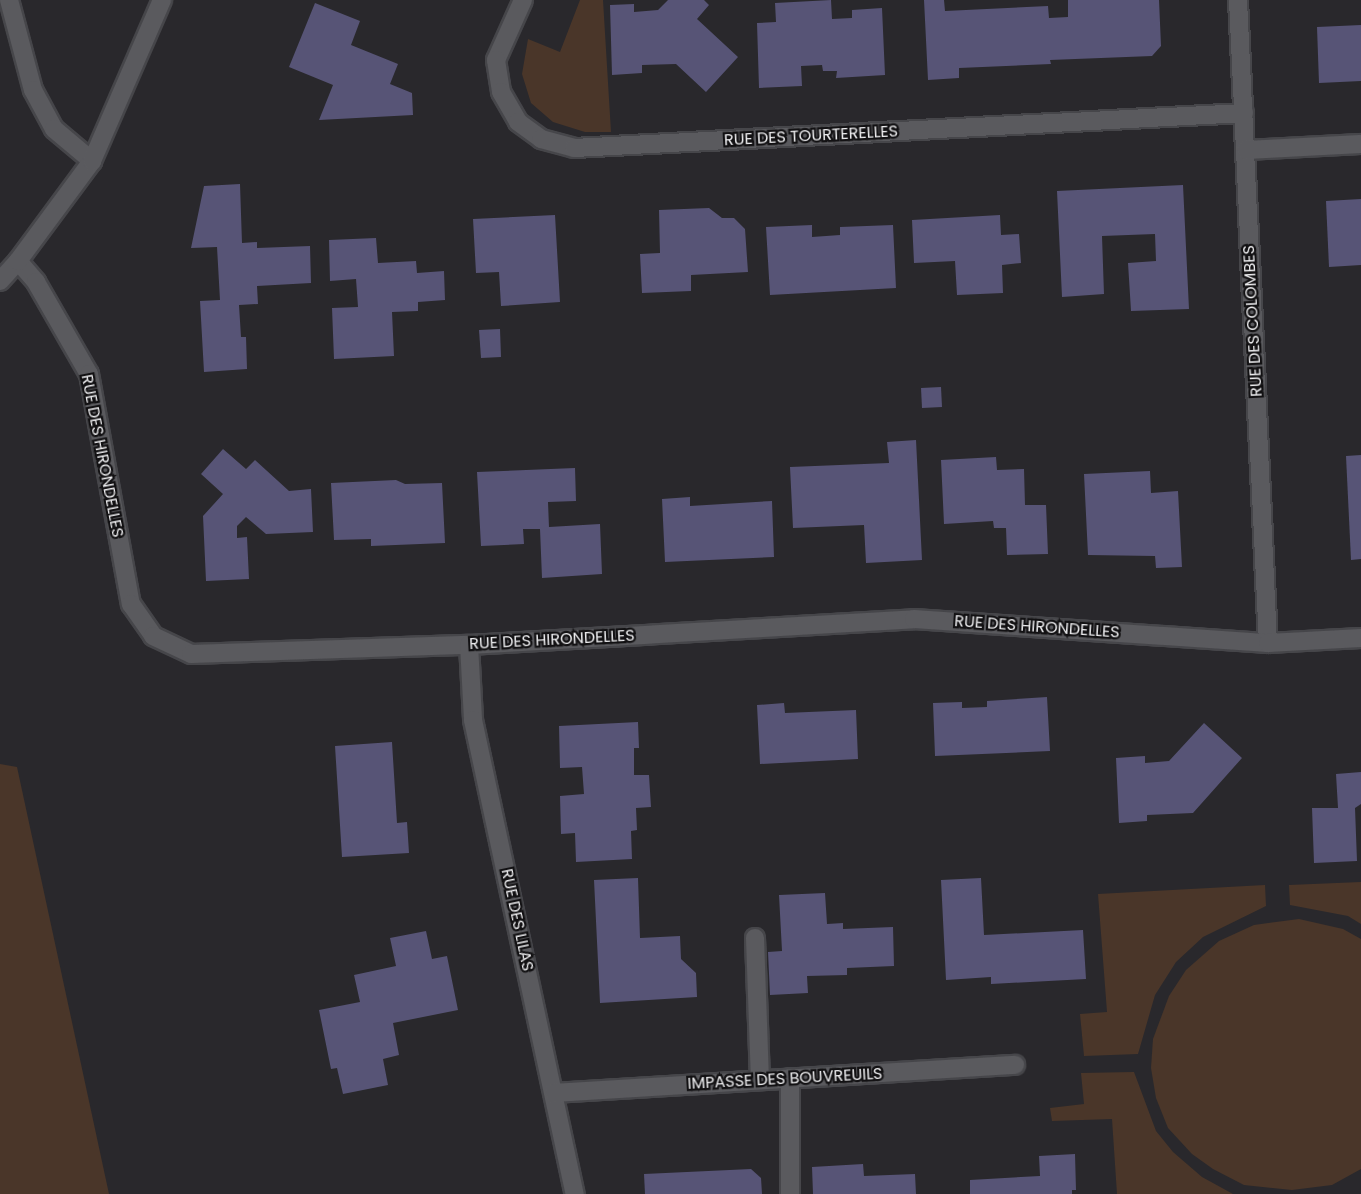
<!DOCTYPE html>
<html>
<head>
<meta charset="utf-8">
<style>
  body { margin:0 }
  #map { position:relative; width:1361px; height:1194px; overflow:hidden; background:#29282c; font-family:Poppins,sans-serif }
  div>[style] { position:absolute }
  .green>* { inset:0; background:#4a3629 }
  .building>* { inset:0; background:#575476 }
  .roads { filter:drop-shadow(2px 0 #46464a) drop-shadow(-2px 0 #46464a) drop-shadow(0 2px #46464a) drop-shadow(0 -2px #46464a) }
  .minor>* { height:18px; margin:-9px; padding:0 9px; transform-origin:9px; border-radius:9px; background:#5a5a5e }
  span { translate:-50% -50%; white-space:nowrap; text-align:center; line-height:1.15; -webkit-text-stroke:4.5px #121113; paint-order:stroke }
  .street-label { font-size:16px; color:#eeeef0 }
</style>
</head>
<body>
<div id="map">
  <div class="green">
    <i style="clip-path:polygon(580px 0,603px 0,611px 132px,585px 132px,553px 122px,531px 103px,522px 74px,528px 39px,560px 52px)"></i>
    <i style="clip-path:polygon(0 764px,17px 767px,109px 1194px,0 1194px)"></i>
    <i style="clip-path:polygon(1361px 882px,1361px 924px,1348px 916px,1290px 905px,1289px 885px)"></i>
    <i style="clip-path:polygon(1265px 885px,1266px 906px,1203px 937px,1176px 962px,1155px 995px,1138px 1054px,1084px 1056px,1080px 1014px,1107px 1012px,1098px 894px)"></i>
    <i style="clip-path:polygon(1299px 919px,1343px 929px,1361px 939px,1361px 1169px,1332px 1185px,1292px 1190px,1244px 1185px,1213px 1169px,1192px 1154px,1168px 1128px,1156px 1098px,1151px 1068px,1153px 1039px,1169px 996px,1186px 970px,1219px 941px,1254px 925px)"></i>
    <i style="clip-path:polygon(1134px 1072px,1156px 1131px,1173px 1152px,1202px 1177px,1233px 1194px,1117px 1194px,1112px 1119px,1052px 1121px,1050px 1108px,1084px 1104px,1081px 1073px)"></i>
  </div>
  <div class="building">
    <i style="clip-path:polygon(668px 0,704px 0,709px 5px,697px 19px,738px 57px,706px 92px,676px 64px,642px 65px,642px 73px,612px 75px,610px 5px,634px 4px,634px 12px,658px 10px)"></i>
    <i style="clip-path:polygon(831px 0,832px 19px,852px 18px,852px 10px,882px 8px,885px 75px,836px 78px,837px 71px,823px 71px,822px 65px,801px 66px,802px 86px,759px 88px,757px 23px,776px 22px,775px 3px)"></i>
    <i style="clip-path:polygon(924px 0,944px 0,945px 11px,1048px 6px,1049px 18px,1068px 17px,1068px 0,1159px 0,1161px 46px,1152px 56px,1050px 60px,1051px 64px,959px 68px,959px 78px,928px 80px)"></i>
    <i style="clip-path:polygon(315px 3px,360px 21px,351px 45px,398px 64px,390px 84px,412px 93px,413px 115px,319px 120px,333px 85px,289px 67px)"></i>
    <i style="clip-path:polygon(1361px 25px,1361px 81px,1319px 83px,1317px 27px)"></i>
    <i style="clip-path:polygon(240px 184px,242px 243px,257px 242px,257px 248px,310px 246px,311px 283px,257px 286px,258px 304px,239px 305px,241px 337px,246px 337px,247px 369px,204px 372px,200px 301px,220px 300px,217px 247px,191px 248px,204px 186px)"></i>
    <i style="clip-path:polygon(1183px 185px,1189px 309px,1131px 311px,1128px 263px,1156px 261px,1155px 234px,1102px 236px,1104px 294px,1062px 297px,1057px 191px)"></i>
    <i style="clip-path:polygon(1361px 199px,1361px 265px,1329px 267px,1326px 201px)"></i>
    <i style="clip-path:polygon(709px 208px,722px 218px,734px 218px,745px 229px,748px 272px,691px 275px,691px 291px,642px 293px,640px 254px,660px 253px,659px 210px)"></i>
    <i style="clip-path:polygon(555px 215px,560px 302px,501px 306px,499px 272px,476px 273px,473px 219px)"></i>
    <i style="clip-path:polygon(1000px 215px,1001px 235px,1019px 234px,1021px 263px,1002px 265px,1003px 293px,957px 295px,955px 261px,914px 263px,912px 220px)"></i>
    <i style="clip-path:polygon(812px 225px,812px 237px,840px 235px,840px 227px,893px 225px,896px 288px,770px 295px,766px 227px)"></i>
    <i style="clip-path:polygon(376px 238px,378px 263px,416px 261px,417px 273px,444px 271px,445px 300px,418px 302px,418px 311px,392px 312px,394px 356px,334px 359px,332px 308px,358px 307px,356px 279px,330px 281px,329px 240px)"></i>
    <i style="clip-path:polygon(500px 329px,501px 357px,481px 358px,479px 330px)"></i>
    <i style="clip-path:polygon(941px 387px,942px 407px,922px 408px,921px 388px)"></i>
    <i style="clip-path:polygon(916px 440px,922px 560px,866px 563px,864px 525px,793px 528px,790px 467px,889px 463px,887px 442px)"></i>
    <i style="clip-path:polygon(223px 449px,246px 469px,255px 460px,289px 491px,311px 489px,313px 532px,266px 534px,246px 517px,237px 526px,237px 538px,247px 537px,249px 579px,206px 581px,203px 516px,223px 494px,201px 474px)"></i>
    <i style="clip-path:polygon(1361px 455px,1361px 559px,1351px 560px,1346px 456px)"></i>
    <i style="clip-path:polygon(996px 457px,997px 470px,1024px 469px,1025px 505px,1046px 505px,1048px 554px,1007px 555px,1006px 528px,994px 528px,993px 521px,944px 524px,941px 460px)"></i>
    <i style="clip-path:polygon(575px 468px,576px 501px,548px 502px,549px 527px,600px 524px,602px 574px,542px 578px,540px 529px,523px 529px,524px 544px,481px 546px,477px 472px)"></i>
    <i style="clip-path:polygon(1150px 471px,1151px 493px,1178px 491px,1182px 567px,1156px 568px,1155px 556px,1088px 555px,1084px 474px)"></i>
    <i style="clip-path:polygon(396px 480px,405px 484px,442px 483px,445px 543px,371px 546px,371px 539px,334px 540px,331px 483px)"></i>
    <i style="clip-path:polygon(690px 497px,690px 506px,772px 501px,774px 557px,665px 562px,662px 499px)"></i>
    <i style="clip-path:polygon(1047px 697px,1050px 751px,935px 756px,933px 703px,962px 702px,962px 708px,987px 707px,987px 701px)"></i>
    <i style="clip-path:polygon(784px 703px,785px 713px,856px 710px,858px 759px,760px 764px,757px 705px)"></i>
    <i style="clip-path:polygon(638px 722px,639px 748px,634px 748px,634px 775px,649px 775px,651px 807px,636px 808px,637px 830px,631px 831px,632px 859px,576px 862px,575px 833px,561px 834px,560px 796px,584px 794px,582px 767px,560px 768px,559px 726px)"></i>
    <i style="clip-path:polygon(1204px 723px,1242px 758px,1193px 813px,1147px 815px,1147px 821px,1119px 823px,1116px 758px,1145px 756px,1145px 763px,1169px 761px)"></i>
    <i style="clip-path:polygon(392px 742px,397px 823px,407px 822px,409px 853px,342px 857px,335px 746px)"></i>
    <i style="clip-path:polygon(1361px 772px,1361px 804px,1355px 808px,1357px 861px,1314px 863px,1312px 808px,1338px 808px,1336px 774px)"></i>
    <i style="clip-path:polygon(638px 878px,640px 938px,680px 936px,681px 959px,696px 973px,697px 997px,600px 1003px,594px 880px)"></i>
    <i style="clip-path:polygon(981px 878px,984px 935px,1083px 930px,1086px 979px,991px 984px,991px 977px,946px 980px,941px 880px)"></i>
    <i style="clip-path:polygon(825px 893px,827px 924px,843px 923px,843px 929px,893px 927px,894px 966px,847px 968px,847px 975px,807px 976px,808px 993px,770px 995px,768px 952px,782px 951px,779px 895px)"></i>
    <i style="clip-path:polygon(426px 931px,432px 959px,447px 956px,458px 1010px,393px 1023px,399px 1055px,383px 1059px,388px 1085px,343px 1094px,337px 1068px,331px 1069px,319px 1010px,360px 1002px,354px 975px,396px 966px,390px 938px)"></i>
    <i style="clip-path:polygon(1075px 1154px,1076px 1190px,1072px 1190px,1072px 1194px,970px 1194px,970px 1180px,1040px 1176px,1039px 1156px)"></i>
    <i style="clip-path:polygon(863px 1164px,864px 1176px,915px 1174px,916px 1194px,813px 1194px,812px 1167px)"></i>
    <i style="clip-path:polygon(751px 1169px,761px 1178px,762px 1194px,645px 1194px,644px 1174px)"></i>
  </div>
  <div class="roads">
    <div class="minor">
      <i style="left:9px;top:0;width:93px;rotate:75.1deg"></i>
      <i style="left:33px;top:90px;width:44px;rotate:61.7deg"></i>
      <i style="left:54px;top:129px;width:50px;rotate:40.1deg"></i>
      <i style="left:523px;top:0;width:66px;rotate:114.2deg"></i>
      <i style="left:496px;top:60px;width:32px;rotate:81deg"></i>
      <i style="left:501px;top:92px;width:34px;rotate:60deg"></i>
      <i style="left:518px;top:122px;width:29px;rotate:36deg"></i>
      <i style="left:541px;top:139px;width:34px;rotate:15deg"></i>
      <i style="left:574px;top:148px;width:671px;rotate:-2.99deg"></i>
      <i style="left:1238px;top:0;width:644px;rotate:87.33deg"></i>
      <i style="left:1246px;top:150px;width:115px;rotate:-3deg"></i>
      <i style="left:18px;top:261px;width:28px;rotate:49deg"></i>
      <i style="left:36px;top:282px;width:106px;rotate:60.1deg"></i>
      <i style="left:89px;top:374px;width:234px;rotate:79.7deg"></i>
      <i style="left:131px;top:604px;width:39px;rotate:55deg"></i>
      <i style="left:153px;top:636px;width:42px;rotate:25.3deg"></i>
      <i style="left:191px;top:654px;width:278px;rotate:-1.9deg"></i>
      <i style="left:469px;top:645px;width:446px;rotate:-3.3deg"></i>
      <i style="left:914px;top:619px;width:355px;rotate:3.9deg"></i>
      <i style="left:1268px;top:643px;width:93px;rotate:-3.1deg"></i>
      <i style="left:0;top:281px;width:27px;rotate:-48deg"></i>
      <i style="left:18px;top:261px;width:124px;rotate:-53.5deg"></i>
      <i style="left:92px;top:161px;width:176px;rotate:-66.5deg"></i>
      <i style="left:469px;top:645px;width:75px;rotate:86.9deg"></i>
      <i style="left:473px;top:720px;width:485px;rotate:77.9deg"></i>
      <i style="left:755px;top:938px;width:142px;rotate:88deg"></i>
      <i style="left:790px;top:1078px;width:116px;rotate:90deg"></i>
      <i style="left:554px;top:1093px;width:462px;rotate:-3.5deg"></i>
    </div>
  </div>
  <div class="street-label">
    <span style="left:811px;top:136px;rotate:-3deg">RUE DES TOURTERELLES</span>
    <span style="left:1253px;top:321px;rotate:-93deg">RUE DES COLOMBES</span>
    <span style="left:102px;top:456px;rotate:79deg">RUE DES HIRONDELLES</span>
    <span style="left:1037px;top:627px;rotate:4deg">RUE DES HIRONDELLES</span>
    <span style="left:552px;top:640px;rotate:-3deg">RUE DES HIRONDELLES</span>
    <span style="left:517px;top:920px;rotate:78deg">RUE DES LILAS</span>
    <span style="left:785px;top:1079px;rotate:-3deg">IMPASSE DES BOUVREUILS</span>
  </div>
</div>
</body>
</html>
